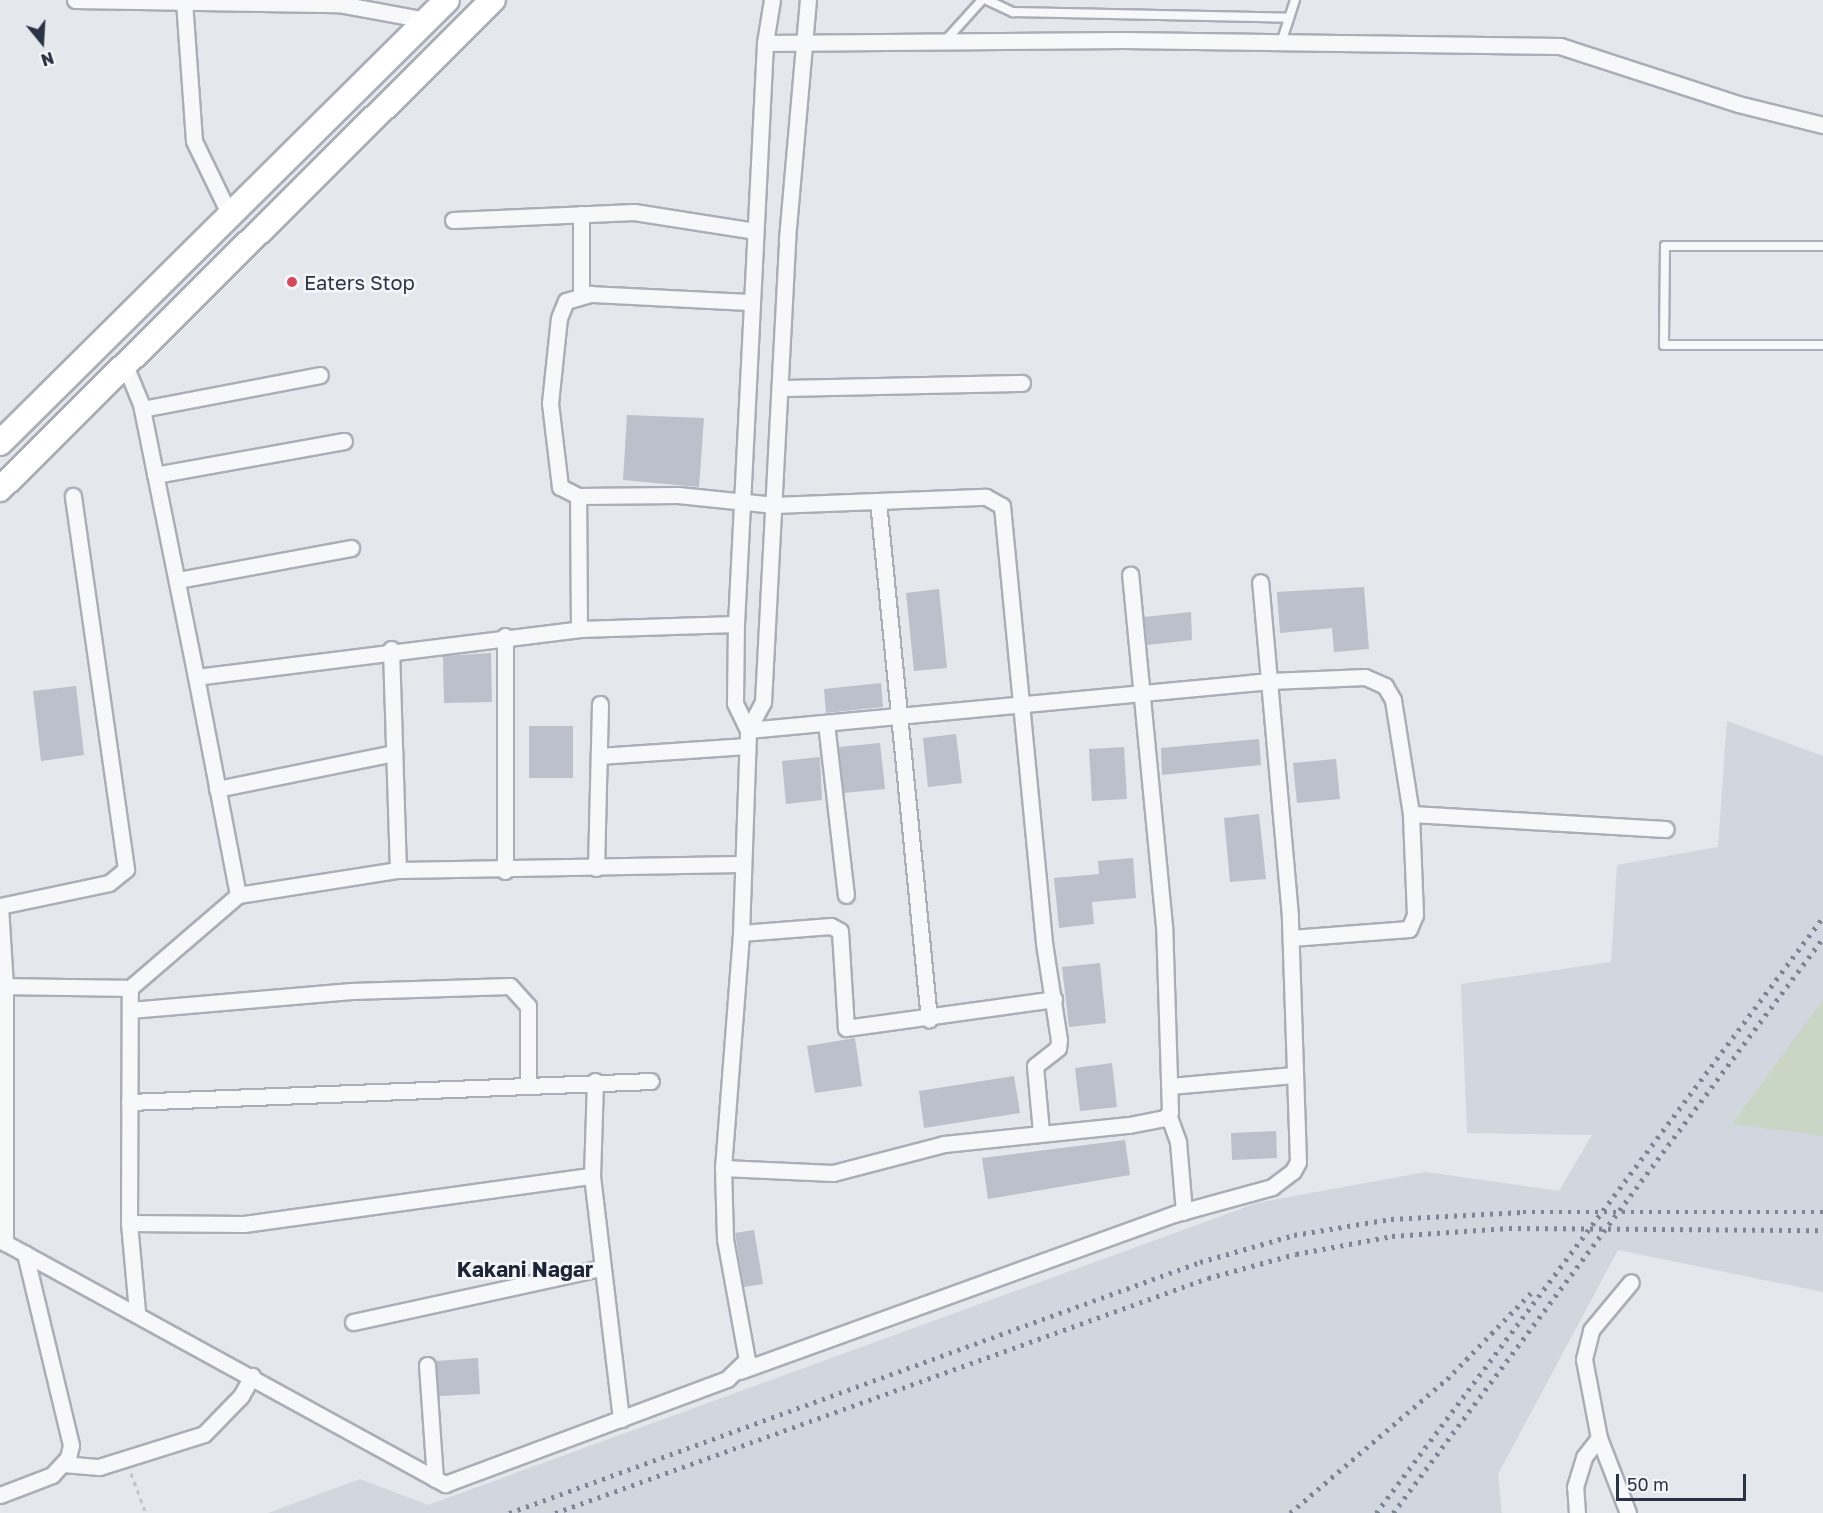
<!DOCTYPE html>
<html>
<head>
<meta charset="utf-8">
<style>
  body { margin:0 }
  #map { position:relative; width:1823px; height:1513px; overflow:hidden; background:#e4e7ec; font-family:"Golos Text",sans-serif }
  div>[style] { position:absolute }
  .built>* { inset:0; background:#d2d6de }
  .green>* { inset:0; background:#c9d6c5 }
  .building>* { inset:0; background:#bbc0ca }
  .path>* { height:3px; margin-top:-1.5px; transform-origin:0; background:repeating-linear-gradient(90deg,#c2c5cb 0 4.5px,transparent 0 9px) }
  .roads { filter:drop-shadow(2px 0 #a9aeb7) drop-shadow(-2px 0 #a9aeb7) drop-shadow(0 2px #a9aeb7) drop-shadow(0 -2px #a9aeb7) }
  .service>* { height:8px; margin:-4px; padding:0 4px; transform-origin:4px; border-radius:4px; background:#f7f8fa }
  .minor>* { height:15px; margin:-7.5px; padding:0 7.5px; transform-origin:7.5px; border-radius:7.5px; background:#f7f8fa }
  .primary>* { height:24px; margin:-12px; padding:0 12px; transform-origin:12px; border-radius:12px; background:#fff }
  .rail>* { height:4.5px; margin-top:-2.25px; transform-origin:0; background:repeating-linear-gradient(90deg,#7d8696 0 3px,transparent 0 9px) }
  .dots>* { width:16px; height:16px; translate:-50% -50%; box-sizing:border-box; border:3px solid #f4f6f9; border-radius:50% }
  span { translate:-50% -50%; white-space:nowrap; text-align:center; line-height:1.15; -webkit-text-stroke:5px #f4f6f9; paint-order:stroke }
  .poi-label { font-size:20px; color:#2b3445 }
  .left { translate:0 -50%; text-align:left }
  .neighbourhood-label { font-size:21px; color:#1d2536; font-weight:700 }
  .north { position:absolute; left:12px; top:12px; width:60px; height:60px; -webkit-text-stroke:4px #f4f6f9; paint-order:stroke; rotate:162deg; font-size:16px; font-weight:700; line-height:24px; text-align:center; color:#2b3445 }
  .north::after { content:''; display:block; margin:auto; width:21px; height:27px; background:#2b3445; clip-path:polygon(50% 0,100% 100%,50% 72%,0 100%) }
  .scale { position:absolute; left:1616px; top:1474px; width:130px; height:27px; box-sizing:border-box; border:3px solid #2b3445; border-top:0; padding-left:8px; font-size:18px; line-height:21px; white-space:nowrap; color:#2b3445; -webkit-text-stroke:4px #f4f6f9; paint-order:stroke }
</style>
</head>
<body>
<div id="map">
  <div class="built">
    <i style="clip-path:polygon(1727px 721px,1823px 756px,1823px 1292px,1618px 1250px,1498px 1474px,1502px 1513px,268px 1513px,360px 1479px,428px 1505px,1257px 1203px,1426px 1172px,1559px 1191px,1592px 1135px,1467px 1133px,1461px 984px,1611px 962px,1617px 865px,1718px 847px)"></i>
  </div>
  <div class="green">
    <i style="clip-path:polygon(1823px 1000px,1823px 1136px,1732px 1124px)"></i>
  </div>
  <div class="building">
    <i style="clip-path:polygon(627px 415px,704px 418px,699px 487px,623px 480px)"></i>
    <i style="clip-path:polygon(1364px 587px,1369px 649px,1334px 652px,1332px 628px,1280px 633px,1277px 592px)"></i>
    <i style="clip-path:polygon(939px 589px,947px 668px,914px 671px,906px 593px)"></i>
    <i style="clip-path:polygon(1191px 612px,1192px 640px,1147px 645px,1144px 617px)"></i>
    <i style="clip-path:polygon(491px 653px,492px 702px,444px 703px,443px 656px)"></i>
    <i style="clip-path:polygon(881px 683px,883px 707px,826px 713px,824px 689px)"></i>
    <i style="clip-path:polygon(76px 686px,84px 755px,41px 761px,33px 691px)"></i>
    <i style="clip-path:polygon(529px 726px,573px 726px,573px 778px,529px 778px)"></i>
    <i style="clip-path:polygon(956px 734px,962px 783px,928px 787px,923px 738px)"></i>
    <i style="clip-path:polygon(1259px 739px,1261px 765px,1162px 775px,1161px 748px)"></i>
    <i style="clip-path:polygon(880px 743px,885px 789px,844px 793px,839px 747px)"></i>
    <i style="clip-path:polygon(1124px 747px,1127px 799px,1092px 801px,1089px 749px)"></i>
    <i style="clip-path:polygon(820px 757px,822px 800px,786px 804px,782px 761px)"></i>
    <i style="clip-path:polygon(1336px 759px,1340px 799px,1297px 803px,1293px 763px)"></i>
    <i style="clip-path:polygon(1259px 814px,1266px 879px,1230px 882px,1224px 818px)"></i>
    <i style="clip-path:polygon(1133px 858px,1136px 898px,1092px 902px,1094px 924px,1059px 928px,1054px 878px,1099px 874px,1098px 861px)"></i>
    <i style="clip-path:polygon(1100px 963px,1106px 1023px,1069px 1027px,1062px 967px)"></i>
    <i style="clip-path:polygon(855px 1038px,862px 1086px,815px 1093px,807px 1046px)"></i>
    <i style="clip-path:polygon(1112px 1063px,1117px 1107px,1080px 1111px,1075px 1068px)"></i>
    <i style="clip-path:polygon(1014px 1076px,1020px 1113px,924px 1128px,919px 1091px)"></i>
    <i style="clip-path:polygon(1276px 1131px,1277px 1158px,1232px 1160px,1231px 1133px)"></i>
    <i style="clip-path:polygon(1125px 1140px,1130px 1175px,988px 1199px,982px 1158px)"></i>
    <i style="clip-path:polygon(754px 1230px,763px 1284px,744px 1287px,735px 1233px)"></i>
    <i style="clip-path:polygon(478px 1358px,480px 1394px,439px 1396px,436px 1361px)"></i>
  </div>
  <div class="path">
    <i style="left:131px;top:1473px;width:40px;rotate:69.8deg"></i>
  </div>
  <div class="roads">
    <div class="service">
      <i style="left:987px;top:0;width:29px;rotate:25deg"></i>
      <i style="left:1013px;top:12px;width:276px;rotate:1.2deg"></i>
      <i style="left:945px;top:41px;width:55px;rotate:-47.9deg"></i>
      <i style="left:1281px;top:43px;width:45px;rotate:-72deg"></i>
      <i style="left:1823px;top:246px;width:158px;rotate:180deg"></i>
      <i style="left:1665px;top:246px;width:99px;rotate:90.6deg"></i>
      <i style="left:1664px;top:345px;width:159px"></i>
    </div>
    <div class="minor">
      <i style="left:75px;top:0;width:264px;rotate:0.9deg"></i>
      <i style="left:339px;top:4px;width:88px;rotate:10.4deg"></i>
      <i style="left:184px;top:1px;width:140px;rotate:85.9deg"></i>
      <i style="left:194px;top:141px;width:80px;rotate:64.1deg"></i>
      <i style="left:765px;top:43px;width:358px;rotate:-0.5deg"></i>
      <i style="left:1123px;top:40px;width:437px;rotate:0.8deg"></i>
      <i style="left:1560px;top:46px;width:187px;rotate:18deg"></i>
      <i style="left:1738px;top:104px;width:88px;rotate:13.9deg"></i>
      <i style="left:453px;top:220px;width:181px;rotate:-2.5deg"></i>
      <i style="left:634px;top:212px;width:122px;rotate:8.9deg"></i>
      <i style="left:581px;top:295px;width:81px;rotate:-90deg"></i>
      <i style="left:125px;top:365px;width:42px;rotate:67.7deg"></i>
      <i style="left:141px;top:404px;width:278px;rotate:78.6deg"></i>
      <i style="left:196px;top:677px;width:386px;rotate:-7.1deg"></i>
      <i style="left:579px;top:629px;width:133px;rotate:-90.4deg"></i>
      <i style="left:578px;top:496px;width:20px;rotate:-153deg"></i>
      <i style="left:560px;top:487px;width:85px;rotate:-96.8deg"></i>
      <i style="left:550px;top:403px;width:85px;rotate:-84deg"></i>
      <i style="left:559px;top:318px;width:18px;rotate:-68deg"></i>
      <i style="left:566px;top:301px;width:26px;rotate:-16deg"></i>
      <i style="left:591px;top:294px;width:160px;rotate:2.9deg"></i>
      <i style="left:780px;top:388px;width:242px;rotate:-1.2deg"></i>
      <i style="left:142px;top:409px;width:181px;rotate:-10.8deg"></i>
      <i style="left:155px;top:475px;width:192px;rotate:-10.2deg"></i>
      <i style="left:578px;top:496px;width:100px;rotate:-0.6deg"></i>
      <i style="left:678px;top:495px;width:97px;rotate:5.9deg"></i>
      <i style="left:774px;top:505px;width:212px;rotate:-2.2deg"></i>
      <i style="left:986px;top:497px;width:18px;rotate:29deg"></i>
      <i style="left:1002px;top:506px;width:439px;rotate:84.5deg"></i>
      <i style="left:1044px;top:943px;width:98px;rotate:81.2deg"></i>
      <i style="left:1059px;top:1040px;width:8px;rotate:97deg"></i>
      <i style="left:1058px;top:1048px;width:29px;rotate:142deg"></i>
      <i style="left:1035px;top:1066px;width:66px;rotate:84.8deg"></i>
      <i style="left:878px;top:501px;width:521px;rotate:84.38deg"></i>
      <i style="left:178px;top:580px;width:176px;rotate:-10.5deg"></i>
      <i style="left:579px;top:629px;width:157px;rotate:-1.8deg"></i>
      <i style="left:391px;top:649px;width:221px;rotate:88.2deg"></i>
      <i style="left:826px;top:723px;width:173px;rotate:83.4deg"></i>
      <i style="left:748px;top:730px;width:524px;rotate:-5.36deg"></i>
      <i style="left:1270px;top:681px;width:95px;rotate:-2.4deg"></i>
      <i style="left:1365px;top:677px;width:22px;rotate:24deg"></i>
      <i style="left:1385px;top:686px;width:16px;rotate:60deg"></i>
      <i style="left:1393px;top:700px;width:115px;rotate:81deg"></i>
      <i style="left:1411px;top:814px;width:255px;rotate:3.4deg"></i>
      <i style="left:748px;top:730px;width:32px;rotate:-62deg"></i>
      <i style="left:763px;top:702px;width:464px;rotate:-87deg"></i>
      <i style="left:787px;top:239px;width:240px;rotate:-85deg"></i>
      <i style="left:599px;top:756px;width:148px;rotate:-3.9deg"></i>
      <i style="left:217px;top:789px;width:181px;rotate:-11.5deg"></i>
      <i style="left:596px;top:868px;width:164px;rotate:-88.6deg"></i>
      <i style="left:505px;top:871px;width:235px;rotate:-90deg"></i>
      <i style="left:238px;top:895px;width:162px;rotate:-8.9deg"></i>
      <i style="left:398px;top:870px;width:345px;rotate:-1deg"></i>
      <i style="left:741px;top:933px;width:90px;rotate:-4.4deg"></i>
      <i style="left:831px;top:926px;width:10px;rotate:29deg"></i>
      <i style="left:840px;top:931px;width:97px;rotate:86.5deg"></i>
      <i style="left:846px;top:1028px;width:210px;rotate:-7.9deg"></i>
      <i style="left:1291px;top:938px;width:118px;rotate:-4.4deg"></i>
      <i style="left:1409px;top:929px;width:15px;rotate:-67deg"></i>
      <i style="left:1415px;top:915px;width:101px;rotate:-92.3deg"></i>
      <i style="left:5px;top:986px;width:80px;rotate:-93.6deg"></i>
      <i style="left:0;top:906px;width:111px;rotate:-11.9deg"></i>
      <i style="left:109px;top:883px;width:22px;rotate:-39deg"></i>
      <i style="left:126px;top:869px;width:377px;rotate:-98.1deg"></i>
      <i style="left:130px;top:1010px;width:222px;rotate:-4.9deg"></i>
      <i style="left:351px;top:991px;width:159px;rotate:-1.8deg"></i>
      <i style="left:510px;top:986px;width:27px;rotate:48deg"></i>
      <i style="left:528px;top:1006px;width:78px;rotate:90deg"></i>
      <i style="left:595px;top:1081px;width:95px;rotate:91.8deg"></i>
      <i style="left:592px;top:1176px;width:245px;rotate:83.2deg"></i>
      <i style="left:1170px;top:1086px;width:124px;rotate:-5.1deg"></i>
      <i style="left:129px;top:1102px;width:522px;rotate:-2.3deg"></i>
      <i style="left:1168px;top:1114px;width:30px;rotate:70deg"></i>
      <i style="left:1178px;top:1142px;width:70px;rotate:85.1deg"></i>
      <i style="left:723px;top:1168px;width:110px;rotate:2.6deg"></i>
      <i style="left:833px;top:1173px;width:115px;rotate:-14.6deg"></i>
      <i style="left:944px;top:1144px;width:186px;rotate:-5.9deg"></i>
      <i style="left:1129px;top:1125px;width:37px;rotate:-11deg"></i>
      <i style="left:1165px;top:1118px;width:8px;rotate:-50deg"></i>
      <i style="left:1170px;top:1112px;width:186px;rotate:-91.8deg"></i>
      <i style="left:1164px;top:926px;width:353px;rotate:-95.5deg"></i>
      <i style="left:129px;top:1223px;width:115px;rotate:0.5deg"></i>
      <i style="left:244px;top:1224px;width:351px;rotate:-7.9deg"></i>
      <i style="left:0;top:1240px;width:508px;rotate:28.74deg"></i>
      <i style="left:445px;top:1484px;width:301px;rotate:-20.4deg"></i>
      <i style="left:727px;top:1379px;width:28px;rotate:-44deg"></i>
      <i style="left:747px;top:1360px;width:123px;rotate:-100.3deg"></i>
      <i style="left:725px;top:1239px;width:71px;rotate:-91.6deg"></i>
      <i style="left:723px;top:1168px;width:236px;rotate:-85.6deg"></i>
      <i style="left:741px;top:933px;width:203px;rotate:-88deg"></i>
      <i style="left:748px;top:730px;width:30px;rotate:-116deg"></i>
      <i style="left:735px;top:703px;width:79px;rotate:-89.3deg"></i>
      <i style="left:736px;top:624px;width:582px;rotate:-87.14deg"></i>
      <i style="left:765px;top:43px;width:44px;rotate:-80.8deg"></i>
      <i style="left:5px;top:1243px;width:257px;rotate:-90deg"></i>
      <i style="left:5px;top:986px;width:125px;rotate:0.9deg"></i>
      <i style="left:137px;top:1311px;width:88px;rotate:-95.2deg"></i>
      <i style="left:129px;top:1223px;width:235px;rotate:-89.8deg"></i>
      <i style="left:130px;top:988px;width:143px;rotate:-40.7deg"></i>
      <i style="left:238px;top:895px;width:222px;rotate:-100.9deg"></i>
      <i style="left:353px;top:1322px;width:253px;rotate:-12.3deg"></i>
      <i style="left:427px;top:1365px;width:114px;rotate:86deg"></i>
      <i style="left:740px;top:1371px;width:462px;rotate:-19.9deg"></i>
      <i style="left:1174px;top:1214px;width:102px;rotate:-15.4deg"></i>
      <i style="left:1272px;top:1187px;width:26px;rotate:-37deg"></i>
      <i style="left:1293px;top:1171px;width:10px;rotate:-61deg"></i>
      <i style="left:1298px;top:1162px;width:246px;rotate:-91.9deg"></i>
      <i style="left:1290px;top:916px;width:335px;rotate:-95.1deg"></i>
      <i style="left:63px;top:1464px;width:36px;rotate:5deg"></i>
      <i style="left:99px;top:1467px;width:110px;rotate:-17.4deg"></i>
      <i style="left:204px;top:1434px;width:53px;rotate:-45.8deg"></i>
      <i style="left:241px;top:1396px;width:23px;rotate:-61deg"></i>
      <i style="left:0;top:1495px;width:56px;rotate:-21deg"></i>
      <i style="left:52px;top:1475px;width:23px;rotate:-47deg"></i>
      <i style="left:68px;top:1458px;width:13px;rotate:-77deg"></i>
      <i style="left:71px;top:1445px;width:197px;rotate:-103.5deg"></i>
      <i style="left:1577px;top:1513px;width:26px;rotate:-94deg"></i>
      <i style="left:1575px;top:1487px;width:31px;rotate:-73deg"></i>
      <i style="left:1584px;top:1457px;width:24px;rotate:-52deg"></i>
      <i style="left:1628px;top:1513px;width:80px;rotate:-111.1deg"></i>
      <i style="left:1599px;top:1438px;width:80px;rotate:-100.8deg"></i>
      <i style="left:1584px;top:1359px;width:30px;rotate:-76deg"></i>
      <i style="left:1591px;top:1330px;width:62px;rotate:-50.2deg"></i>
    </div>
    <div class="primary">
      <i style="left:0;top:443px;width:629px;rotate:-44.74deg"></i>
      <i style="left:0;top:489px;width:694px;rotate:-44.77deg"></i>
    </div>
  </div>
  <div class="rail">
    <i style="left:509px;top:1513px;width:735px;rotate:-19.96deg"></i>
    <i style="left:1200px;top:1262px;width:98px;rotate:-16deg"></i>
    <i style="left:1294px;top:1235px;width:98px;rotate:-9.4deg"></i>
    <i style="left:1391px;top:1219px;width:132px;rotate:-3deg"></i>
    <i style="left:1523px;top:1212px;width:300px"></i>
    <i style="left:555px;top:1513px;width:694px;rotate:-19.79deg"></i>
    <i style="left:1208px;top:1278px;width:91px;rotate:-15.3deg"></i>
    <i style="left:1296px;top:1254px;width:98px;rotate:-10.6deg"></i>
    <i style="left:1392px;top:1236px;width:117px;rotate:-3.9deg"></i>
    <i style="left:1509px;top:1228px;width:314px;rotate:0.4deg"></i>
    <i style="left:1290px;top:1513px;width:206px;rotate:-40.5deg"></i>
    <i style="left:1447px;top:1379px;width:120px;rotate:-45.7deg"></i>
    <i style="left:1376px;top:1513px;width:745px;rotate:-53.13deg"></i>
    <i style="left:1393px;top:1513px;width:718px;rotate:-53.21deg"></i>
  </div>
  <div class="dots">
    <i style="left:292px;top:282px;background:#d1495b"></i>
  </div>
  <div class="poi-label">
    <span class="left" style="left:304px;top:282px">Eaters Stop</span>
  </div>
  <div class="neighbourhood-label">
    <span style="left:525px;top:1269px">Kakani Nagar</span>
  </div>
  <div class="north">N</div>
  <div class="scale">50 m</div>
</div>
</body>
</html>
